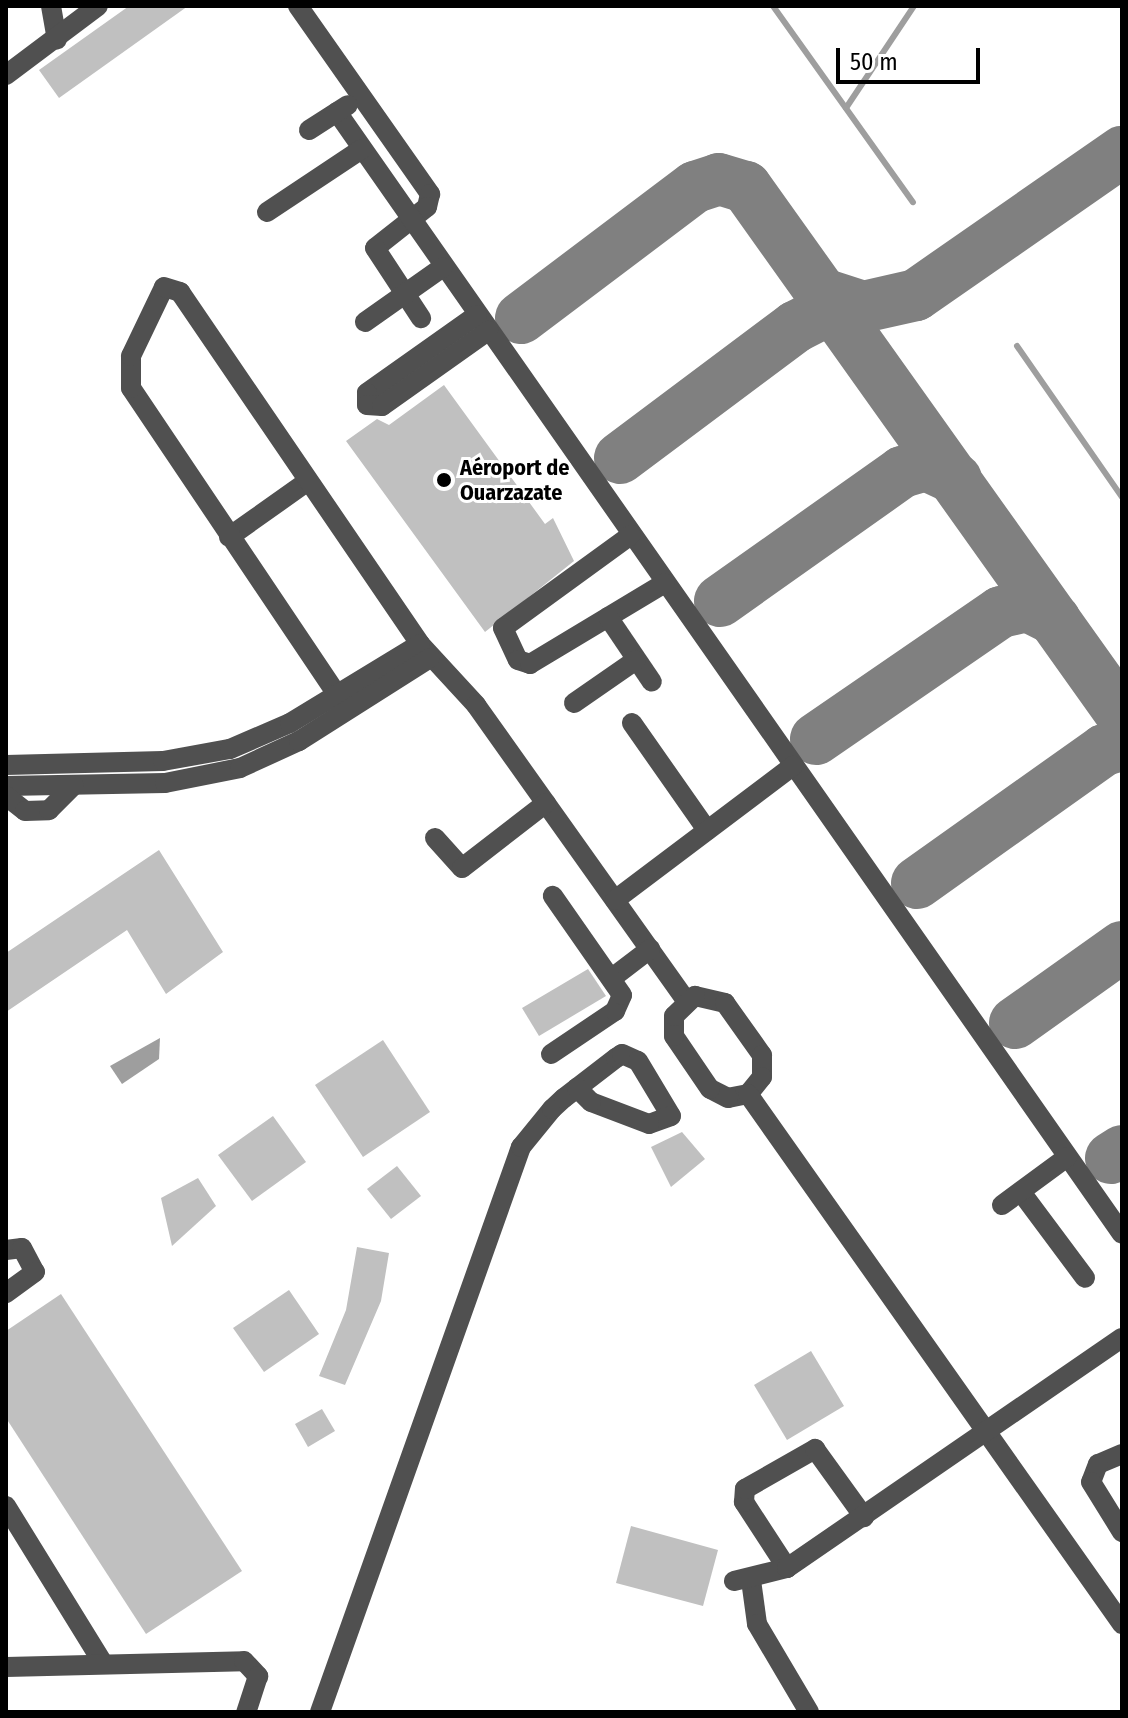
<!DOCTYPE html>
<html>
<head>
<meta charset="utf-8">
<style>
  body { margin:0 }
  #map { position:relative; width:1128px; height:1718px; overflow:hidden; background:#fff; font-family:"Fira Sans Condensed",sans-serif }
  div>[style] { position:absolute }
  .water>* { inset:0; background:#9e9e9e }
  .stream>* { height:6px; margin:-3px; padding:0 3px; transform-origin:3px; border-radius:3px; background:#9e9e9e }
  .taxiway>* { height:52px; margin:-26px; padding:0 26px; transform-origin:26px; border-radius:26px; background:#808080 }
  .building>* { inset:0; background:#c0c0c0 }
  .minor>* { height:20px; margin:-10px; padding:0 10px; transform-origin:10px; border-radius:10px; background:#505050 }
  .dots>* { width:22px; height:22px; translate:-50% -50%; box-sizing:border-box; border:4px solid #fff; border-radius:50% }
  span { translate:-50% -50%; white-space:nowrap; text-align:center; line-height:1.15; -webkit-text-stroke:6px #fff; paint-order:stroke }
  .poi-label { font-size:22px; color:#000; font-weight:700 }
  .left { translate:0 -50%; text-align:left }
  .frame { position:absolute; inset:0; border:8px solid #000; pointer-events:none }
  .scale { position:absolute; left:836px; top:48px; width:144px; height:36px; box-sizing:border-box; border:4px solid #000; border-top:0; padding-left:10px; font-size:24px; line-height:28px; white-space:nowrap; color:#000; -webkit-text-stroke:6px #fff; paint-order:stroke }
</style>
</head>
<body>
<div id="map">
  <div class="water">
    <i style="clip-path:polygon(160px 1038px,159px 1059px,122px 1084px,110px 1066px)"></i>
  </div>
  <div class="stream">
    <i style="left:773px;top:6px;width:241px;rotate:54.5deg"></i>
    <i style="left:846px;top:108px;width:123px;rotate:-56.3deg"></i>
    <i style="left:1017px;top:346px;width:184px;rotate:55.2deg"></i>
  </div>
  <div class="taxiway">
    <i style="left:826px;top:295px;width:39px;rotate:18deg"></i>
    <i style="left:863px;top:307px;width:54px;rotate:-12.8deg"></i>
    <i style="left:916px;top:295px;width:251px;rotate:-34.8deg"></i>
    <i style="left:521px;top:318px;width:218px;rotate:-37deg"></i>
    <i style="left:695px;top:187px;width:25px;rotate:-18deg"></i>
    <i style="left:719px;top:179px;width:28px;rotate:17deg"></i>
    <i style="left:746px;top:187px;width:648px;rotate:54.54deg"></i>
    <i style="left:620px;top:458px;width:219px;rotate:-36.8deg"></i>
    <i style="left:795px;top:327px;width:34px;rotate:-27deg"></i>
    <i style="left:825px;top:312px;width:38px;rotate:-7deg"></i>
    <i style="left:720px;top:601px;width:223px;rotate:-35.3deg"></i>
    <i style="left:902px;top:472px;width:25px;rotate:-16deg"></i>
    <i style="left:926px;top:465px;width:33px;rotate:25deg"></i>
    <i style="left:816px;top:739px;width:224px;rotate:-34.5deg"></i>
    <i style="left:1001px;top:612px;width:28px;rotate:-13deg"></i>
    <i style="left:1028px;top:606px;width:30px;rotate:27deg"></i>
    <i style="left:917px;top:883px;width:229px;rotate:-35.4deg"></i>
    <i style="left:1104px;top:750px;width:19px;rotate:-16deg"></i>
    <i style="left:1015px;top:1023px;width:131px;rotate:-35.4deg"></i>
    <i style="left:1111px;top:1158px;width:13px;rotate:-32deg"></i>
  </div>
  <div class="building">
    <i style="clip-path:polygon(129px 6px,188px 6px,59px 98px,39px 70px)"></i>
    <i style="clip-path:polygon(444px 385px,545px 524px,553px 518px,574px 561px,485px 632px,346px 441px,377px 419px,389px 425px)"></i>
    <i style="clip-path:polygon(159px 850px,223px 952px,166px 994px,127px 930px,6px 1012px,6px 953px)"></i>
    <i style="clip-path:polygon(588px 969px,606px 996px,539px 1036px,522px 1008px)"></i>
    <i style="clip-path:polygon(383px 1040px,430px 1112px,363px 1157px,315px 1085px)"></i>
    <i style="clip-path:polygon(273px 1116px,306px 1162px,252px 1201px,218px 1155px)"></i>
    <i style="clip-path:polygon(682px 1132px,705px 1159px,671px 1187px,651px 1147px)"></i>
    <i style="clip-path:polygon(397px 1166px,421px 1196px,391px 1219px,367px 1189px)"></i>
    <i style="clip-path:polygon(198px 1178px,216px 1206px,172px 1246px,161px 1198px)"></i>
    <i style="clip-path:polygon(357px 1247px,389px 1253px,381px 1301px,345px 1385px,319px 1376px,346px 1310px)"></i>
    <i style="clip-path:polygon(289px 1290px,319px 1334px,264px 1372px,233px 1328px)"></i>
    <i style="clip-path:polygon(61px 1294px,242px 1571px,146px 1634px,6px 1418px,6px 1331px)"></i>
    <i style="clip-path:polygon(811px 1351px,844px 1406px,787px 1440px,754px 1385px)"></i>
    <i style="clip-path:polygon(322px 1409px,335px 1431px,308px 1447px,295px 1424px)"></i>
    <i style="clip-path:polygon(631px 1526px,718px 1550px,703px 1606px,616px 1583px)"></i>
  </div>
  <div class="minor">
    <i style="left:51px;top:6px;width:34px;rotate:80deg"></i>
    <i style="left:298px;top:6px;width:230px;rotate:54.9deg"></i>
    <i style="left:430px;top:194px;width:13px;rotate:103deg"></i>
    <i style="left:427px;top:207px;width:66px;rotate:141.7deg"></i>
    <i style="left:375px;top:248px;width:84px;rotate:56.7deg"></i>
    <i style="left:6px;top:75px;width:115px;rotate:-36.9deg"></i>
    <i style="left:337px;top:112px;width:1369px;rotate:55.02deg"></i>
    <i style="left:309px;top:130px;width:46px;rotate:-32.7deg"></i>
    <i style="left:267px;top:212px;width:114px;rotate:-33.6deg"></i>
    <i style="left:477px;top:315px;width:135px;rotate:144.7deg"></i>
    <i style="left:367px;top:393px;width:12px;rotate:90deg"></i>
    <i style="left:367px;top:405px;width:15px;rotate:4deg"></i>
    <i style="left:382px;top:406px;width:130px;rotate:-35.3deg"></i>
    <i style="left:365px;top:322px;width:95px;rotate:-35.2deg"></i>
    <i style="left:631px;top:535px;width:158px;rotate:144deg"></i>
    <i style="left:503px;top:628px;width:35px;rotate:65deg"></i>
    <i style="left:518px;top:660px;width:13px;rotate:18deg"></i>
    <i style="left:530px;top:664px;width:157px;rotate:-31deg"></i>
    <i style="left:229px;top:537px;width:97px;rotate:-35.3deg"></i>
    <i style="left:608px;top:617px;width:78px;rotate:55.9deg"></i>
    <i style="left:338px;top:696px;width:371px;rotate:-123.9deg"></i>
    <i style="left:131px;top:388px;width:32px;rotate:-90deg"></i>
    <i style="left:131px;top:356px;width:76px;rotate:-64.4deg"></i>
    <i style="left:164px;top:287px;width:17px;rotate:17deg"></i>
    <i style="left:180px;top:292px;width:426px;rotate:55.7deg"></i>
    <i style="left:420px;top:644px;width:83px;rotate:47.4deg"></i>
    <i style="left:476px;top:705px;width:362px;rotate:54.6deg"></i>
    <i style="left:574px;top:703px;width:75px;rotate:-34.7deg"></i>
    <i style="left:632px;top:723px;width:131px;rotate:55deg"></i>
    <i style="left:6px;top:765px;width:157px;rotate:-1.5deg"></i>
    <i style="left:163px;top:761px;width:68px;rotate:-10.2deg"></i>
    <i style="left:230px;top:749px;width:65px;rotate:-23.4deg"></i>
    <i style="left:290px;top:723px;width:152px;rotate:-31.3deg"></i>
    <i style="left:6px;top:786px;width:159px;rotate:-1.1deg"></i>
    <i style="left:165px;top:783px;width:76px;rotate:-11.3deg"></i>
    <i style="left:240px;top:768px;width:65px;rotate:-24.6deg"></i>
    <i style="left:299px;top:741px;width:155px;rotate:-32.4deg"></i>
    <i style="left:6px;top:796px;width:24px;rotate:38deg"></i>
    <i style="left:25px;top:811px;width:24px;rotate:-2deg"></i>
    <i style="left:49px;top:810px;width:35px;rotate:-45deg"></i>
    <i style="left:435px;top:838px;width:40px;rotate:48deg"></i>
    <i style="left:462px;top:868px;width:106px;rotate:-37.7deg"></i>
    <i style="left:615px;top:900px;width:223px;rotate:-37deg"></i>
    <i style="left:612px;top:978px;width:48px;rotate:-37.3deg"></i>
    <i style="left:695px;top:996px;width:31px;rotate:13deg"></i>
    <i style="left:725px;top:1003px;width:64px;rotate:54.6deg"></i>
    <i style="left:762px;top:1055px;width:22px;rotate:90deg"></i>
    <i style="left:762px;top:1077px;width:22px;rotate:129deg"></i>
    <i style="left:748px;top:1094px;width:20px;rotate:169deg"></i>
    <i style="left:728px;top:1098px;width:20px;rotate:-153deg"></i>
    <i style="left:710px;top:1089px;width:64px;rotate:-124.2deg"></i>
    <i style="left:674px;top:1036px;width:20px;rotate:-90deg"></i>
    <i style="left:674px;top:1016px;width:29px;rotate:-44deg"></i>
    <i style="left:551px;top:1054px;width:77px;rotate:-33.9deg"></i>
    <i style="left:615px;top:1011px;width:17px;rotate:-66deg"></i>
    <i style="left:622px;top:995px;width:121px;rotate:-124.9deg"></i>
    <i style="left:748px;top:1094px;width:649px;rotate:54.79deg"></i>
    <i style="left:1021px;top:1192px;width:107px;rotate:53.3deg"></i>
    <i style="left:1002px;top:1205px;width:81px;rotate:-36.4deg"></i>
    <i style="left:6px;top:1250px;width:16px;rotate:-7deg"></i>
    <i style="left:22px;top:1248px;width:27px;rotate:62deg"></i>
    <i style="left:35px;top:1272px;width:36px;rotate:144deg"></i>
    <i style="left:1122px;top:1454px;width:26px;rotate:157deg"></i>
    <i style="left:1098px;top:1464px;width:19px;rotate:111deg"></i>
    <i style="left:1091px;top:1482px;width:59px;rotate:58.2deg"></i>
    <i style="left:6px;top:1506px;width:185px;rotate:58.3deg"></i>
    <i style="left:787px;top:1568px;width:79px;rotate:-123.1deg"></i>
    <i style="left:744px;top:1502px;width:13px;rotate:-86deg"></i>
    <i style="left:745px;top:1489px;width:81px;rotate:-29.7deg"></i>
    <i style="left:815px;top:1449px;width:84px;rotate:54.2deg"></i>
    <i style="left:751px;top:1580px;width:44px;rotate:82.2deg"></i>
    <i style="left:757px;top:1624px;width:102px;rotate:59.4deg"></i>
    <i style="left:734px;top:1581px;width:55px;rotate:-13.8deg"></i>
    <i style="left:787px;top:1568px;width:406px;rotate:-34.5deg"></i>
    <i style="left:6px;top:1667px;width:238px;rotate:-1.4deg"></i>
    <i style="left:244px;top:1661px;width:21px;rotate:47deg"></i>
    <i style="left:258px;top:1676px;width:38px;rotate:108deg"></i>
    <i style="left:320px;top:1712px;width:600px;rotate:-70.42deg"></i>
    <i style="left:521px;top:1147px;width:49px;rotate:-50.8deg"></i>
    <i style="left:552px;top:1109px;width:16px;rotate:-43deg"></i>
    <i style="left:564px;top:1098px;width:66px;rotate:-37.6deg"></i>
    <i style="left:616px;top:1058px;width:7px;rotate:-34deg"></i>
    <i style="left:622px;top:1054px;width:17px;rotate:24deg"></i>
    <i style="left:638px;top:1061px;width:64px;rotate:59deg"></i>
    <i style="left:671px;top:1116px;width:23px;rotate:160deg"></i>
    <i style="left:649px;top:1124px;width:62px;rotate:-159.2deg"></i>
    <i style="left:591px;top:1102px;width:20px;rotate:-135deg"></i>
  </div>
  <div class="dots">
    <i style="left:444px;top:480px;background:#000"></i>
  </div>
  <div class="poi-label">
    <span class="left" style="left:460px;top:480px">Aéroport de<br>Ouarzazate</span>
  </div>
  <div class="frame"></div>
  <div class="scale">50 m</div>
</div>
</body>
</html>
